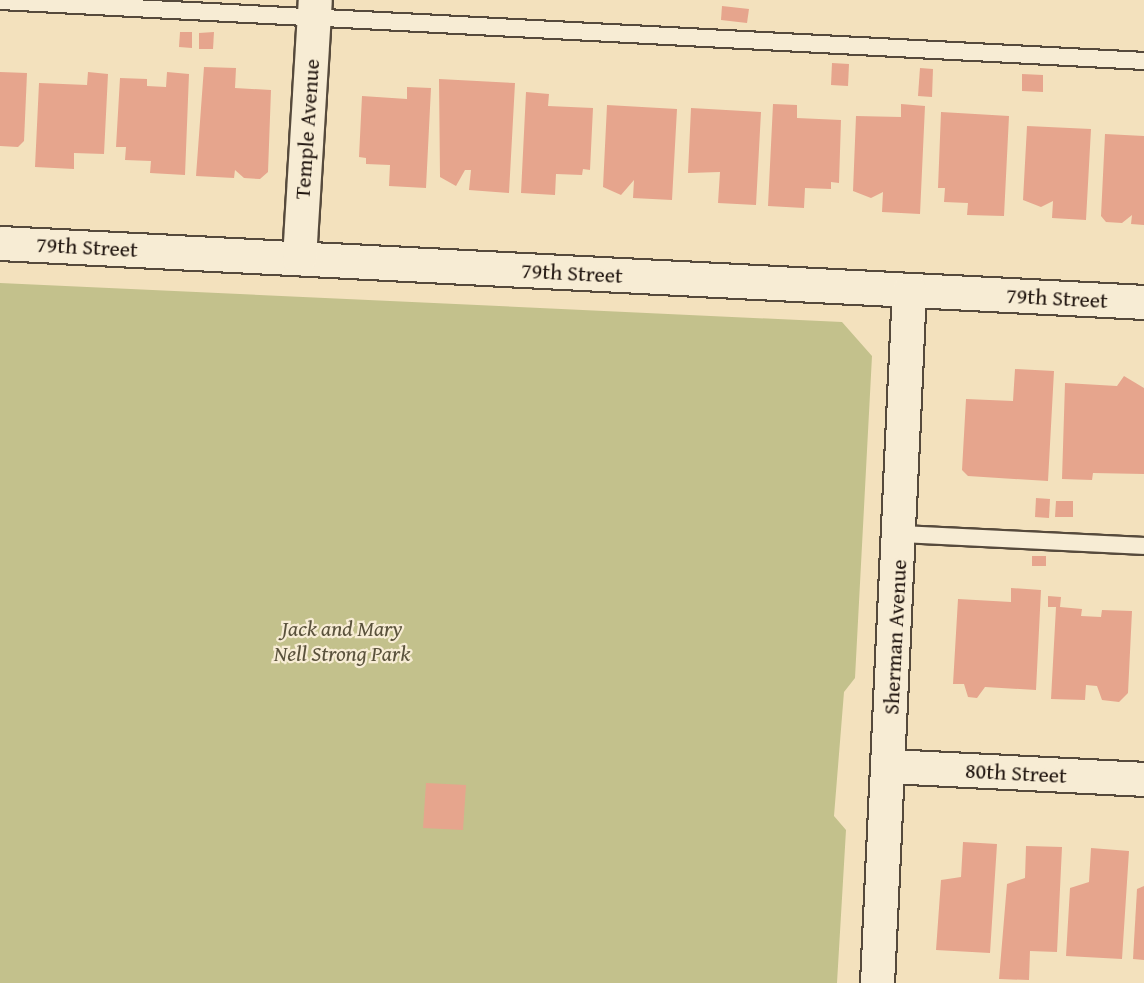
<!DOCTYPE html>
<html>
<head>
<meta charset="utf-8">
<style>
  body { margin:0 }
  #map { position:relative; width:1144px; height:983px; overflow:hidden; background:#f3e1bd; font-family:"Gentium Book Plus",serif }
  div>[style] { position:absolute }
  .green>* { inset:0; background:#c3c18c }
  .building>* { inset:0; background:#e6a58d }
  .roads { filter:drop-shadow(2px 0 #564a3c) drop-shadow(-2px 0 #564a3c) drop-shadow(0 2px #564a3c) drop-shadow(0 -2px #564a3c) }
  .lane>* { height:16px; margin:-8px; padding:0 8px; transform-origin:8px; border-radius:8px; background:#f7ecd4 }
  .street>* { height:33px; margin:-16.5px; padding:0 16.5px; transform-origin:16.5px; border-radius:16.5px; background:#f7ecd4 }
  span { translate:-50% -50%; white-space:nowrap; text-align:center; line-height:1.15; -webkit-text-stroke:4.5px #f7ecd4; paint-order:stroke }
  .street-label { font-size:22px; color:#221711 }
  .park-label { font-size:22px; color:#5a523c; font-style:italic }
</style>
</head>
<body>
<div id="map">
  <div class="green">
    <i style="clip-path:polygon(0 283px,842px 322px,872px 356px,855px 678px,844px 692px,834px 816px,846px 830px,837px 983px,0 983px)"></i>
  </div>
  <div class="building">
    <i style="clip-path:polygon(722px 6px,749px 9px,747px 23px,721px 20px)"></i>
    <i style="clip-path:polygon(180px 32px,192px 32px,192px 48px,179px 47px)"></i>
    <i style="clip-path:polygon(214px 32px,213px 49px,199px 49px,199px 33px)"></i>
    <i style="clip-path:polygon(832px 63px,849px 64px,848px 86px,831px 85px)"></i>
    <i style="clip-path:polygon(204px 67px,236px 68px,235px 88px,271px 90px,268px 172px,260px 179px,244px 178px,235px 170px,234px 178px,196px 176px)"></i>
    <i style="clip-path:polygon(920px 68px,933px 69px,932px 97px,918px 96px)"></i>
    <i style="clip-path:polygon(0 72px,27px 73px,24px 141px,18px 147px,0 146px)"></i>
    <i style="clip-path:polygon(88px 72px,108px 74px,104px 154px,74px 153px,74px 169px,35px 167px,39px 83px,87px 85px)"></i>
    <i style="clip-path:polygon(167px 72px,189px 74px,185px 175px,150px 173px,151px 161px,125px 160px,126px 147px,116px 147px,120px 78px,147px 79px,147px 86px,166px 87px)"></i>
    <i style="clip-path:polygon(1022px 74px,1043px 75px,1043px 92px,1022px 91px)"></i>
    <i style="clip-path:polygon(439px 79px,515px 83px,509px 193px,469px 190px,471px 170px,465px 170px,456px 186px,440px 177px)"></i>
    <i style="clip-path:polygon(407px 87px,431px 88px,426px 188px,389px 186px,390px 165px,366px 164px,366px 158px,359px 157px,362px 96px,407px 99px)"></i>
    <i style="clip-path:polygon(526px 92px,549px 94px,548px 106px,593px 108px,590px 170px,583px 169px,582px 175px,556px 174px,555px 195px,521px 193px)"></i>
    <i style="clip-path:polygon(773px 104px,797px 105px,797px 118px,841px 120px,839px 183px,831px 182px,831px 189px,805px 188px,804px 208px,768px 206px)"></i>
    <i style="clip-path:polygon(901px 104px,925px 106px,920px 214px,882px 212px,883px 192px,871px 198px,853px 191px,856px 116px,901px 117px)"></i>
    <i style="clip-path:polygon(607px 105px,677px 109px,672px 200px,633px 198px,634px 180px,621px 195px,603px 187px)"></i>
    <i style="clip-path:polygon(691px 108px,761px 112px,756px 205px,718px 203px,720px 172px,688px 173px)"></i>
    <i style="clip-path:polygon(941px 112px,1009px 116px,1004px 216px,967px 215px,968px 203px,944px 202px,945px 188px,938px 188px)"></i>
    <i style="clip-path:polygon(1027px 126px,1091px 129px,1086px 220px,1052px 218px,1053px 201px,1041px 207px,1023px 200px)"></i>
    <i style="clip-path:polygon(1105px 134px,1144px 136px,1144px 225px,1131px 224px,1132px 215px,1122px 223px,1106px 222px,1101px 216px)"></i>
    <i style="clip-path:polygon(1015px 369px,1054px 371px,1048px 481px,968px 476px,962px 470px,966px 399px,1013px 401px)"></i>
    <i style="clip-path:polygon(1124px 376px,1144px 388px,1144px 474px,1093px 473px,1092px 480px,1062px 479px,1065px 383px,1117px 386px)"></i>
    <i style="clip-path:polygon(1036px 498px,1050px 499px,1049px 518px,1035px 517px)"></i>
    <i style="clip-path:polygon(1056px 501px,1073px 501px,1073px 517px,1055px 517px)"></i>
    <i style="clip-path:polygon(1032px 556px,1046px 556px,1046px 566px,1032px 566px)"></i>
    <i style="clip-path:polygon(1011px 588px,1041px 590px,1036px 690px,985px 687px,977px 698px,968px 697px,964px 684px,953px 684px,958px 599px,1011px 602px)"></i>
    <i style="clip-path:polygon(1048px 596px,1061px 597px,1060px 607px,1082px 609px,1081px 616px,1101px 617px,1102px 610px,1132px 611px,1128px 693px,1119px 702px,1102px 700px,1097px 686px,1086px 685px,1085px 700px,1051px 699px,1056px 607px,1048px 607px)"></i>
    <i style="clip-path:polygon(426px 783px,466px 785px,463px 830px,423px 828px)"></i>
    <i style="clip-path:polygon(963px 842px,997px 844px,990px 953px,936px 950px,941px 880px,961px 877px)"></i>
    <i style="clip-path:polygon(1026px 846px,1062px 847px,1057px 952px,1030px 951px,1029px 980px,999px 979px,1007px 884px,1025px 878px)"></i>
    <i style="clip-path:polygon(1091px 848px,1129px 851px,1122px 959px,1066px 956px,1070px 888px,1089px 882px)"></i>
    <i style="clip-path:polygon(1144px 886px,1144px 960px,1133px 959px,1137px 889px)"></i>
  </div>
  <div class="roads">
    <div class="lane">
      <i style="left:0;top:1px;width:1146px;rotate:3deg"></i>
      <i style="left:899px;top:534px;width:245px;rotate:2.8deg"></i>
    </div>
    <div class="street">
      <i style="left:0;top:243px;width:1146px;rotate:2.95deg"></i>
      <i style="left:299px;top:258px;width:258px;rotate:-86.5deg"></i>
      <i style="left:889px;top:766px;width:255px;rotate:2.9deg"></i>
      <i style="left:877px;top:983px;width:694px;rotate:-87.36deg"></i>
    </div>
  </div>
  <div class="street-label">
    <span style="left:307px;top:129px;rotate:-86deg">Temple Avenue</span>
    <span style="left:87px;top:247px;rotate:3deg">79th Street</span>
    <span style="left:572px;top:273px;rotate:3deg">79th Street</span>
    <span style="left:1057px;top:298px;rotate:3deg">79th Street</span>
    <span style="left:895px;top:637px;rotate:-87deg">Sherman Avenue</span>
    <span style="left:1016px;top:773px;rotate:3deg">80th Street</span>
  </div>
  <div class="park-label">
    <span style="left:342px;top:641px">Jack and Mary<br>Nell Strong Park</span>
  </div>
</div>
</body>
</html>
